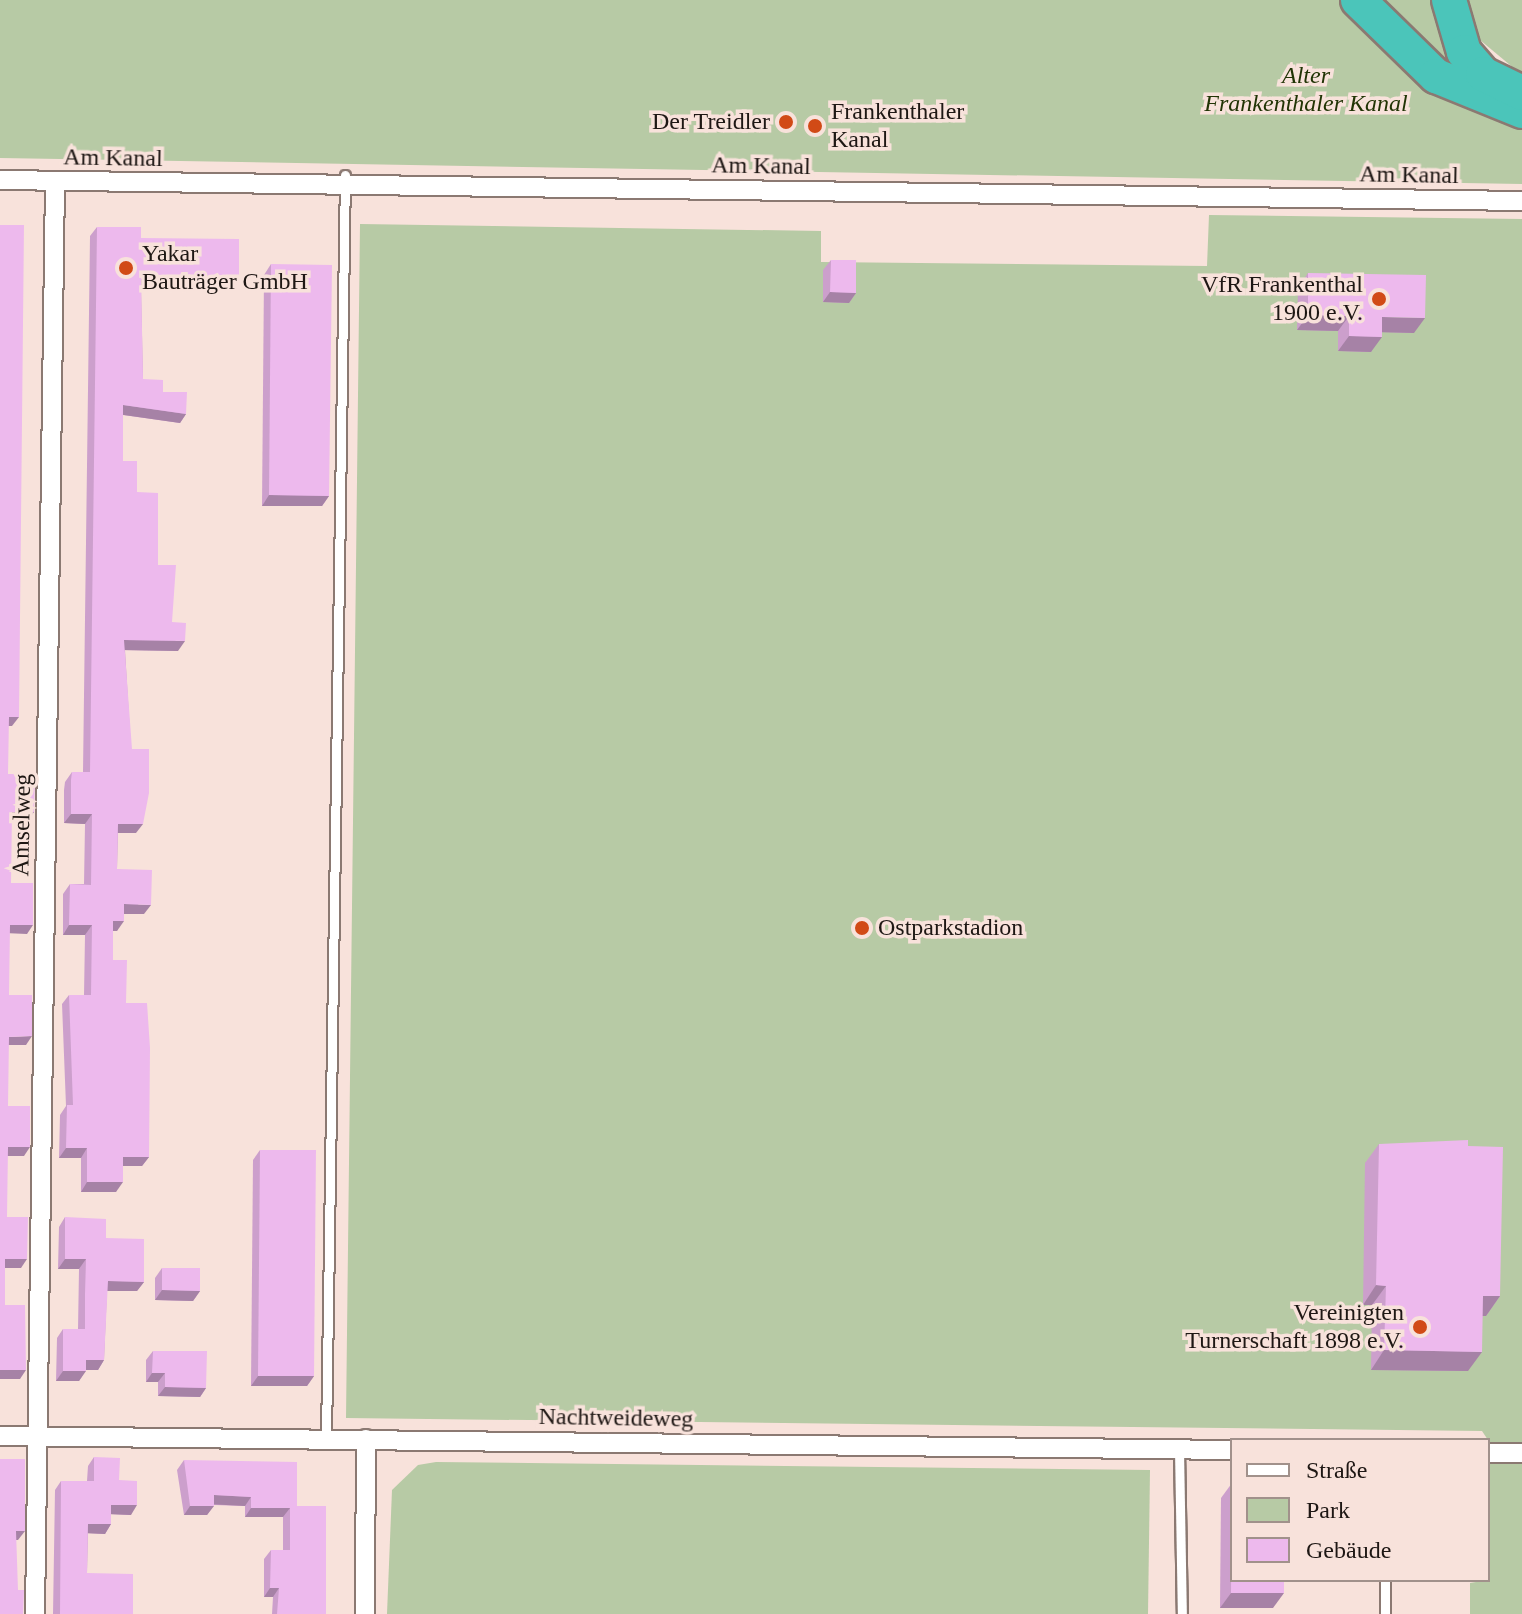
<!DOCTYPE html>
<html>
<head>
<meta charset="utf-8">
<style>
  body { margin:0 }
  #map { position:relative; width:1522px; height:1614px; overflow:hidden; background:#f8e2db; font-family:"Times New Roman",serif }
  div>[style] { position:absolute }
  .green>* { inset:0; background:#b7caa5 }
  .roads { filter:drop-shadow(2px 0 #8b7972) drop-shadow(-2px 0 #8b7972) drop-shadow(0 2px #8b7972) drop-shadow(0 -2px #8b7972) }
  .lane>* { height:9px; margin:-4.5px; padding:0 4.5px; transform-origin:4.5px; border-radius:4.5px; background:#fff }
  .street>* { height:18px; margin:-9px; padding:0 9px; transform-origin:9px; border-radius:9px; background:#fff }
  .highway>* { height:34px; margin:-17px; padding:0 17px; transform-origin:17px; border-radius:17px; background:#4bc5ba }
  .wall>* { inset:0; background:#cc9fcc }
  .shaded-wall>* { inset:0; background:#a682a6 }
  .building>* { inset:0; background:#edb9ed }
  .dots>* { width:22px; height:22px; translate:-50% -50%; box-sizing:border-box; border:4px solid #f8e2db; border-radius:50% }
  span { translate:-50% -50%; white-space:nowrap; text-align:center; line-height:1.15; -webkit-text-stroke:7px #f8e2db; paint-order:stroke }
  .park-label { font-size:24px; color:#213405; font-style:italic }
  .poi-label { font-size:24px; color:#1e1714 }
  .left { translate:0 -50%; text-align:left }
  .right { translate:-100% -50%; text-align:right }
  .street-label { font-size:24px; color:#1e1714 }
  .legend { position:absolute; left:1230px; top:1438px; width:260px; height:144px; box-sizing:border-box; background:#f8e2db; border:2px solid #a1918b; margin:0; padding:10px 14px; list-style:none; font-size:24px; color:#1e1714 }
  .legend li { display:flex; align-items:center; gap:16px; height:40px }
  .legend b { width:40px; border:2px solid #a1918b }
</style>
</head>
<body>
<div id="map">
  <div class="green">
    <i style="clip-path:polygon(0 0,1347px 0,1522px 119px,1522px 184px,0 158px)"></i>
    <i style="clip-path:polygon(1375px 0,1440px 0,1479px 84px,1436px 63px)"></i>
    <i style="clip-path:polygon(1460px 0,1522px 0,1522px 75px,1474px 35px)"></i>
    <i style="clip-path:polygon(1209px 215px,1522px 219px,1522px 1614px,1470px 1614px,1470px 1583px,1488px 1580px,1488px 1440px,1482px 1431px,346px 1418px,360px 224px,821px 231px,821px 262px,1207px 266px)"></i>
    <i style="clip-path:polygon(436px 1462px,1150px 1470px,1148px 1614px,387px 1614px,392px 1490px,418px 1465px)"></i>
  </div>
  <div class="roads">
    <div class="lane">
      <i style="left:326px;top:1439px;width:1264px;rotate:-89.14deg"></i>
      <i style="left:1179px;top:1449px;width:165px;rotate:89deg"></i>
      <i style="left:1385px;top:1614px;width:34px;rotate:-90deg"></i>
    </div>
    <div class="street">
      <i style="left:0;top:180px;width:1522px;rotate:0.79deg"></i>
      <i style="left:0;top:1436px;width:1232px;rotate:0.65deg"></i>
      <i style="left:1488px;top:1453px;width:34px"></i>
      <i style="left:35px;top:1614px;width:1433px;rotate:-89.2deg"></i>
      <i style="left:365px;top:1614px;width:175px;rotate:-89.7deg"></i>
    </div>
    <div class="highway">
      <i style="left:1358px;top:0;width:109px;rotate:44.3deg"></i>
      <i style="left:1436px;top:76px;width:93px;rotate:22.1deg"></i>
      <i style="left:1449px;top:0;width:54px;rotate:73.9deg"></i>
      <i style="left:1464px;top:52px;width:29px;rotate:49deg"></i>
      <i style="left:1483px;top:74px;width:43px;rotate:26deg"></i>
    </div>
  </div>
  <div class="wall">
    <i style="clip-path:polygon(97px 227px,141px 238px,232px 290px,141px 289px,143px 379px,163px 392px,186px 414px,180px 423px,123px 415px,123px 461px,137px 492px,158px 565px,178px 651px,125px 650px,136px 833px,118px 833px,117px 869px,144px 914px,124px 914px,117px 931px,113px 931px,113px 960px,126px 1003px,149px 1157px,142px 1166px,123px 1166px,116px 1192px,81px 1192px,81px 1158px,59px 1158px,60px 1115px,66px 1106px,62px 1004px,69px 995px,84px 995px,85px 935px,63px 935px,63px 894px,70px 884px,84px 884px,85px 824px,64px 823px,64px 790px,65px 782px,72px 772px,83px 772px,90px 236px)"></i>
    <i style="clip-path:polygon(831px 260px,856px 293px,849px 303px,823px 302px,823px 270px)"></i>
    <i style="clip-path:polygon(271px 264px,329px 496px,322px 506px,262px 506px,264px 275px)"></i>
    <i style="clip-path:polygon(1308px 273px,1414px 333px,1382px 332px,1371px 352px,1338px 351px,1338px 331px,1297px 330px,1298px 288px)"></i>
    <i style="clip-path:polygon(1379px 1144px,1500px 1296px,1486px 1316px,1483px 1316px,1468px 1371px,1371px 1370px,1372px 1305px,1363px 1305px,1365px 1163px)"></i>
    <i style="clip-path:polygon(260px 1150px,314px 1376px,307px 1386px,251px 1386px,253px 1160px)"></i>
    <i style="clip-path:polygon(65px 1217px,106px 1238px,144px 1282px,137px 1291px,107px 1291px,104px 1360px,98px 1370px,86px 1370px,79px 1381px,56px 1381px,57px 1338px,63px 1329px,78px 1329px,79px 1269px,58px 1269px,59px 1227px)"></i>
    <i style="clip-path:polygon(162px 1268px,200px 1291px,193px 1301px,155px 1300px,155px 1278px)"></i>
    <i style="clip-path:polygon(153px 1351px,206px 1388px,200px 1397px,158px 1396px,158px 1382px,146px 1382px,146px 1360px)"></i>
    <i style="clip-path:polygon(94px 1457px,119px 1480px,131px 1515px,111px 1514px,111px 1524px,105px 1534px,88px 1533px,87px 1573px,133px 1614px,53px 1614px,55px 1490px,61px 1481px,87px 1481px,88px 1466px)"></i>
    <i style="clip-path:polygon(184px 1460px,297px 1506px,326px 1614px,272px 1614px,273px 1597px,264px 1597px,264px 1559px,271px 1550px,283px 1550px,283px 1517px,245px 1517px,245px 1506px,214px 1505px,207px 1515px,184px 1515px,177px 1470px)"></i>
    <i style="clip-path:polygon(1232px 1483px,1273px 1608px,1220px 1608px,1221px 1498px)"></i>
  </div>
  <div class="shaded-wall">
    <i style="clip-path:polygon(141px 279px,239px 280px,232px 290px,134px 289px)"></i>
    <i style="clip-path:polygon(830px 292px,856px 293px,849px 303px,823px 302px)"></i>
    <i style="clip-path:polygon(1308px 315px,1349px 316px,1338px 331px,1297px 330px)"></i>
    <i style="clip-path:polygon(1382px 317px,1425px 318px,1414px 333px,1371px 332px)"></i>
    <i style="clip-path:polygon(1349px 336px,1382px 337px,1371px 352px,1338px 351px)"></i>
    <i style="clip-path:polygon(123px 405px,186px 414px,180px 423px,117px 414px)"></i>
    <i style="clip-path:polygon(269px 495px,329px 496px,322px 506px,262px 506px)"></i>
    <i style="clip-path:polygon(124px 640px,185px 641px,178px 651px,118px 650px)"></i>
    <i style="clip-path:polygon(9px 717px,19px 717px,12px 726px,3px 726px)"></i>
    <i style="clip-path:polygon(12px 812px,34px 812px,28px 821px,6px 821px)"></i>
    <i style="clip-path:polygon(71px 814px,92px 814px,85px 824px,64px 823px)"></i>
    <i style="clip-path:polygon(118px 824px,143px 824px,136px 833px,112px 833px)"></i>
    <i style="clip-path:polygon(124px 904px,151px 905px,144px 914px,117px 914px)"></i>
    <i style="clip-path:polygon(113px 921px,124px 921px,117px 931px,107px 931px)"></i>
    <i style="clip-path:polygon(10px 925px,33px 925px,27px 934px,4px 933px)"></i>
    <i style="clip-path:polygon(69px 925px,92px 925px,85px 935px,63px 935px)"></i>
    <i style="clip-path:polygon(32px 1036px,26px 1045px,2px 1045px,9px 1037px)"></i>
    <i style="clip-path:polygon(8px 1147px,30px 1147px,24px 1156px,2px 1156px)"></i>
    <i style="clip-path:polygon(66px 1148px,87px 1148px,81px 1158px,59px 1158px)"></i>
    <i style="clip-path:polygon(123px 1157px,149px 1157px,142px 1166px,117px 1166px)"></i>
    <i style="clip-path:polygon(87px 1182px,123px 1182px,116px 1192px,81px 1192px)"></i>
    <i style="clip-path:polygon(5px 1259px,27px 1259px,21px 1268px,0 1268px)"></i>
    <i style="clip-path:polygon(65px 1259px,86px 1259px,79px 1269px,58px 1269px)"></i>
    <i style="clip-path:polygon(108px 1281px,144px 1282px,137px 1291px,101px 1291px)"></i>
    <i style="clip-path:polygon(1376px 1285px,1386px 1286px,1372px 1305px,1363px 1305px)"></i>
    <i style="clip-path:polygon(162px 1290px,200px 1291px,193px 1301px,155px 1300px)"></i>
    <i style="clip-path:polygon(1483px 1296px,1500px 1296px,1486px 1316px,1470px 1316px)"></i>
    <i style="clip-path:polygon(1384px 1350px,1482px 1352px,1468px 1371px,1371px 1370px)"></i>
    <i style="clip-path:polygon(86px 1360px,104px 1360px,98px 1370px,80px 1370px)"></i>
    <i style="clip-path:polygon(0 1370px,26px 1370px,20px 1379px,0 1379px)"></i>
    <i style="clip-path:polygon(63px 1371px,86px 1371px,79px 1381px,56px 1381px)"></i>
    <i style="clip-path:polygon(152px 1373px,165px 1373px,158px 1382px,146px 1382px)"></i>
    <i style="clip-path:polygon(258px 1376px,314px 1376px,307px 1386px,251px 1386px)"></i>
    <i style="clip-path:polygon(165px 1387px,206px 1388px,200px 1397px,158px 1396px)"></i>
    <i style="clip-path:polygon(214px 1495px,251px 1497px,245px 1506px,207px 1504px)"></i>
    <i style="clip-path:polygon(111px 1505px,137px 1505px,131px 1515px,105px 1514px)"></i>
    <i style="clip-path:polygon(190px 1506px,214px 1506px,207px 1515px,184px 1515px)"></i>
    <i style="clip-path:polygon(251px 1508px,290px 1508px,283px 1517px,245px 1517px)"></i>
    <i style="clip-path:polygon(88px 1524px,111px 1524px,105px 1534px,81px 1533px)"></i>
    <i style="clip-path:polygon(16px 1531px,25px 1531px,18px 1540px,10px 1540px)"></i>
    <i style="clip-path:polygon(270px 1588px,279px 1588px,273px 1597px,264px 1597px)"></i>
    <i style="clip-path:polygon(1231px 1593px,1284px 1593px,1273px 1608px,1220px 1608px)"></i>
  </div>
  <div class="building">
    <i style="clip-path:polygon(0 225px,24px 225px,19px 717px,9px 717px,8px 774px,35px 774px,34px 812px,12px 812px,11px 883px,33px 883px,33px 925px,10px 925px,9px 995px,32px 995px,32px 1036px,9px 1037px,8px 1106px,30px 1106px,30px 1147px,8px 1147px,7px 1217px,28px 1217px,27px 1259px,5px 1259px,5px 1305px,25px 1305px,26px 1370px,0 1370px)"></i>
    <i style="clip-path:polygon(97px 227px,141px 227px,141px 238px,239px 239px,239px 280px,141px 279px,143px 379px,163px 380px,163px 392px,187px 392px,186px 414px,123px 405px,123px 461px,137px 461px,137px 492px,158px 493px,158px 565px,176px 565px,172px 622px,186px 623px,185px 641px,124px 640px,132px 749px,149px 749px,149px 793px,143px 824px,118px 824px,117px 869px,152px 870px,151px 905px,124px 904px,124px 921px,113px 921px,113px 960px,127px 960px,126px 1003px,147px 1003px,150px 1048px,149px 1157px,123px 1157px,123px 1182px,87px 1182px,87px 1148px,66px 1148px,67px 1105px,73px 1105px,69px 995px,91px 995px,92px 925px,69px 925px,70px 884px,91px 885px,92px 814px,71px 814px,71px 780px,72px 772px,90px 772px)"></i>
    <i style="clip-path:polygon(831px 260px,856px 260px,856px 293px,830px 292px)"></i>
    <i style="clip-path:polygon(271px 264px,332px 265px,329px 496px,269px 495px)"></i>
    <i style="clip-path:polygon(1308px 273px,1426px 275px,1425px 318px,1382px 317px,1382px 337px,1349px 336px,1349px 316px,1308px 315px)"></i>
    <i style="clip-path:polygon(1468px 1140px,1468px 1146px,1503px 1147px,1500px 1296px,1483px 1296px,1482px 1352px,1384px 1350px,1386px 1286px,1376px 1285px,1379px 1144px)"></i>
    <i style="clip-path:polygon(260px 1150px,316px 1150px,314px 1376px,258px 1376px)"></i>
    <i style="clip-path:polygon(65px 1217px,106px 1219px,106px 1238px,144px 1239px,144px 1282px,108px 1281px,104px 1360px,86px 1360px,86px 1371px,63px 1371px,63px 1329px,85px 1329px,85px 1294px,86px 1259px,65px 1259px)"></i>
    <i style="clip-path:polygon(162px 1268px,200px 1268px,200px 1291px,162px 1290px)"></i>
    <i style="clip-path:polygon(153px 1351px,207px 1351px,206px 1388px,165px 1387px,165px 1373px,152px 1373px)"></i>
    <i style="clip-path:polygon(94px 1457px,120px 1458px,119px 1480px,137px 1481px,137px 1505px,111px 1505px,111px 1524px,88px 1524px,87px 1573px,133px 1574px,133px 1614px,60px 1614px,61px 1481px,94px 1481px)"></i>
    <i style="clip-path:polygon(0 1459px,25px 1459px,25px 1531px,16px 1531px,18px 1590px,24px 1590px,23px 1614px,0 1614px)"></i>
    <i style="clip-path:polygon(184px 1460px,297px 1462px,297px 1506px,326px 1506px,326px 1614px,277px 1614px,279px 1588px,270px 1588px,271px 1550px,290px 1550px,290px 1508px,251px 1508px,251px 1497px,214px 1495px,214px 1506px,190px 1506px)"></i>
    <i style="clip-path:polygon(1232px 1485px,1232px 1580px,1284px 1580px,1284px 1593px,1231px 1593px)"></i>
  </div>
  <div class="dots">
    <i style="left:786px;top:122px;background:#d14a16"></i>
    <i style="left:815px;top:126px;background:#d14a16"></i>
    <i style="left:126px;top:268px;background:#d14a16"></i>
    <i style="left:1379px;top:299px;background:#d14a16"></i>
    <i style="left:862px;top:928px;background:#d14a16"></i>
    <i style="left:1420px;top:1327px;background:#d14a16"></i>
  </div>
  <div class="park-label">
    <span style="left:1306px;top:90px">Alter<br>Frankenthaler Kanal</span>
  </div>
  <div class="poi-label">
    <span class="left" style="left:831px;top:126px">Frankenthaler<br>Kanal</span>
    <span class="right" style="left:770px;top:122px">Der Treidler</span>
    <span class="left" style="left:142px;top:268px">Yakar<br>Bauträger GmbH</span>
    <span class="right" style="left:1363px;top:299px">VfR Frankenthal<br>1900 e.V.</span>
    <span class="left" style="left:878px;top:928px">Ostparkstadion</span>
    <span class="right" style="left:1404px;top:1327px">Vereinigten<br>Turnerschaft 1898 e.V.</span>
  </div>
  <div class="street-label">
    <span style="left:113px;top:158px;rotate:1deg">Am Kanal</span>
    <span style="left:761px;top:166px;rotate:1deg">Am Kanal</span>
    <span style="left:1409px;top:175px;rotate:1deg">Am Kanal</span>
    <span style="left:22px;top:825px;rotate:-89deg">Amselweg</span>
    <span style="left:616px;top:1418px;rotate:1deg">Nachtweideweg</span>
  </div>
  <ul class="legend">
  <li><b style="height:10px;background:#fff"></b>Straße</li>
  <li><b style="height:22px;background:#b7caa5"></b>Park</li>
  <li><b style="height:22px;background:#edb9ed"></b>Gebäude</li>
  </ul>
</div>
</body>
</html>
